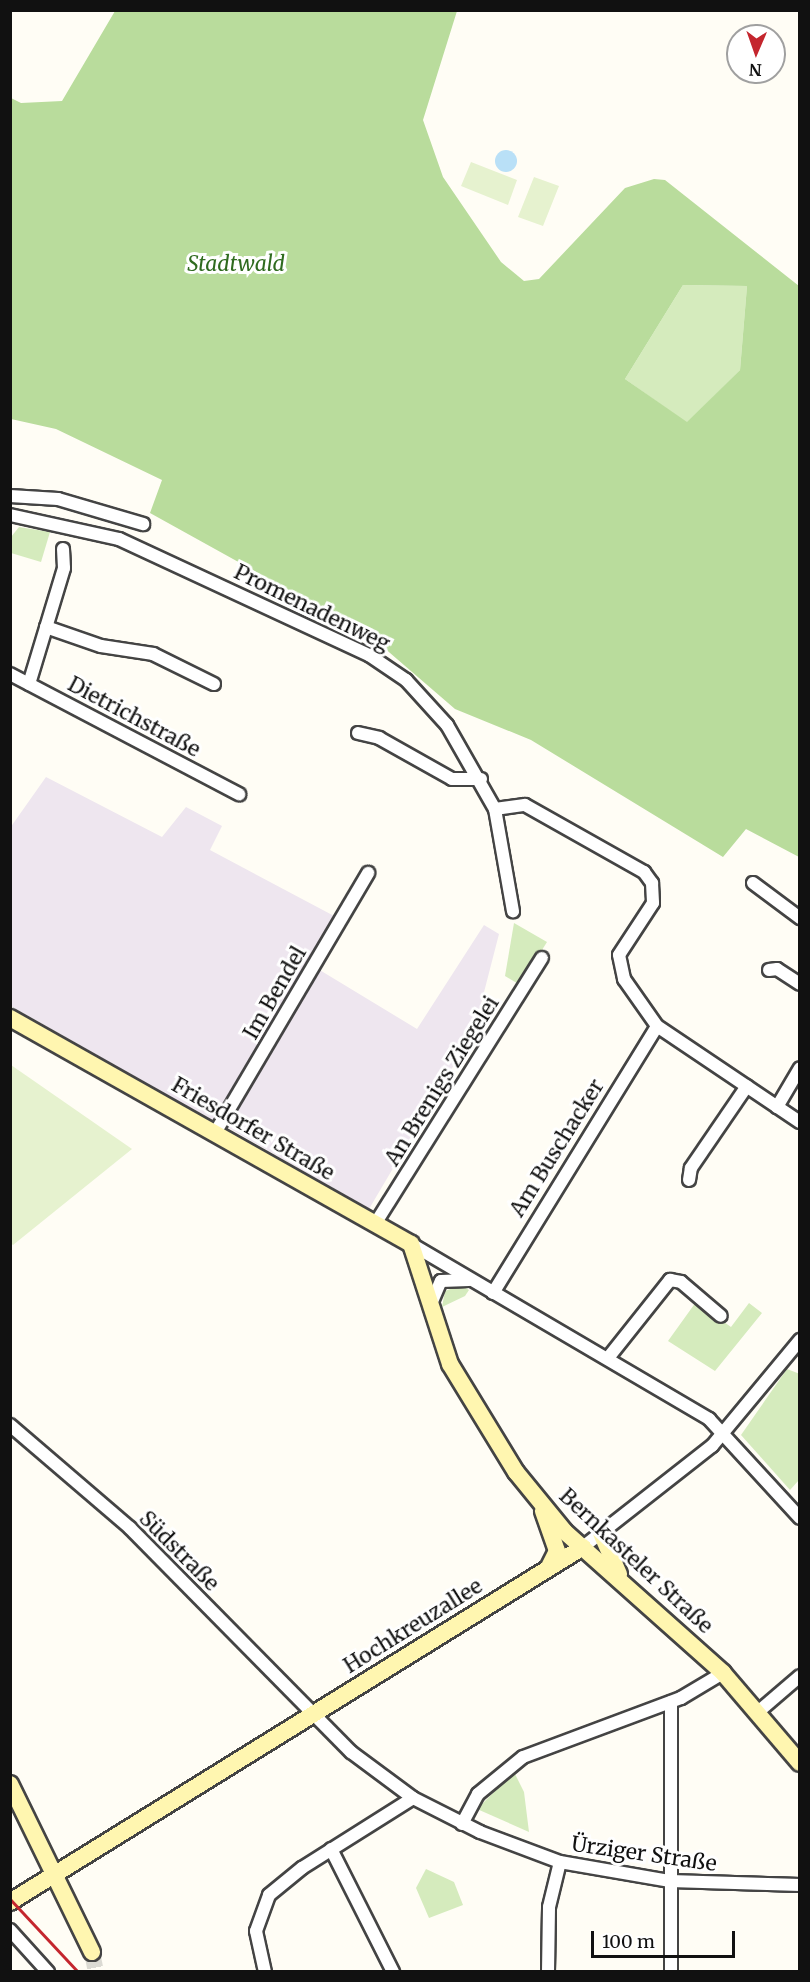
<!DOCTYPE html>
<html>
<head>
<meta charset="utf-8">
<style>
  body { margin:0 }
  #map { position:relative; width:810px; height:1982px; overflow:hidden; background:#fffdf5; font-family:Merriweather,serif }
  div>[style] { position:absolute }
  .industrial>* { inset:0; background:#eee6ef }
  .green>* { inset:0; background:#d5ebbd }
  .forest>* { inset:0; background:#b9dc9c }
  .pitch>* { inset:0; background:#e6f2cf }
  .water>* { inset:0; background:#b9e0f7 }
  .round { border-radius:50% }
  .secondary-tunnel>* { height:16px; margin-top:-8px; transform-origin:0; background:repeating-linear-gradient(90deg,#dbdad3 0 16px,transparent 0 24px) }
  .roads { filter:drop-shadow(2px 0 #444) drop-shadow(-2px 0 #444) drop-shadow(0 2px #444) drop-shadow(0 -2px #444) }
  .street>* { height:12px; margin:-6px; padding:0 6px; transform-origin:6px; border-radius:6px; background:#fff }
  .secondary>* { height:16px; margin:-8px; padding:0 8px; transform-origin:8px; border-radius:8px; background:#fff6b0 }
  .rail>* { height:3px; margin:-1.5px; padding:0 1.5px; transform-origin:1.5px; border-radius:1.5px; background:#c4262e }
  span { translate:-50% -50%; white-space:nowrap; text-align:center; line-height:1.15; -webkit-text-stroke:6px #fff; paint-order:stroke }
  .park-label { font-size:21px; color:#2f6b1f; font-style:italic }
  .street-label { font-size:21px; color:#111 }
  .frame { position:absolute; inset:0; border:12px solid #111; pointer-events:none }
  .north { position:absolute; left:726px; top:24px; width:60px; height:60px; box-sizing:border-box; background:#fff; border:2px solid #a0a0a0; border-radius:50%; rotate:182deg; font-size:16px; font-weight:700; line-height:24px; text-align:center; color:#111 }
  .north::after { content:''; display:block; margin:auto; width:21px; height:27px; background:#c4262e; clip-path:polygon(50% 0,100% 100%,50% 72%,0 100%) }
  .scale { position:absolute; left:591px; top:1931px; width:144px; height:27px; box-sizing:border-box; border:3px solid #111; border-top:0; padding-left:8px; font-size:18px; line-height:21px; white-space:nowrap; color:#111; -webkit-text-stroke:4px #fff; paint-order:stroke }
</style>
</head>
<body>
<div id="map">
  <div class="industrial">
    <i style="clip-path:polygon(46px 777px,162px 837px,186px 807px,222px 826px,210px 850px,336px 917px,214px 1122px,11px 1006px,10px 828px)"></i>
    <i style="clip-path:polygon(484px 925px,499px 934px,474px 1031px,369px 1209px,227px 1127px,318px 969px,417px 1029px)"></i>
  </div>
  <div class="green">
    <i style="clip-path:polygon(683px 285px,747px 286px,740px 370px,687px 423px,625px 379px)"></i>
    <i style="clip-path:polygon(19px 527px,50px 532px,41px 562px,11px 553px,11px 537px)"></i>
    <i style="clip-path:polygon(514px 923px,547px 942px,520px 985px,505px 976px)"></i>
    <i style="clip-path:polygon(461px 1285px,469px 1290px,465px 1296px,442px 1307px,445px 1291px)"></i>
    <i style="clip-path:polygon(696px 1302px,731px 1327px,749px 1303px,762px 1313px,715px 1371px,668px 1341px)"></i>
    <i style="clip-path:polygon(787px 1369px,800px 1374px,799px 1480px,790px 1490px,741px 1435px)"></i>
    <i style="clip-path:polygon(514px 1772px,524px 1792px,529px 1832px,477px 1809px)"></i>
    <i style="clip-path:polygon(426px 1869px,454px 1882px,463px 1905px,429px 1918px,416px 1888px)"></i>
  </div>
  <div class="forest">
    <i style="clip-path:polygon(evenodd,115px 11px,457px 11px,423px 120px,443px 177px,501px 262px,524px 281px,539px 279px,625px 188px,654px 179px,665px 180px,799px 286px,799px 857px,746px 829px,723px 857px,531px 740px,455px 709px,368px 634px,150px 513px,162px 480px,56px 429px,11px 419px,11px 98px,21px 103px,62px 101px,115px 11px,683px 285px,747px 286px,740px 370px,687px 422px,625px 379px,683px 285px)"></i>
  </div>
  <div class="pitch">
    <i style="clip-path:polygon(471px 162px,517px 180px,508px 205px,461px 186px)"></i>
    <i style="clip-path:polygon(534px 177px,559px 186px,543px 226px,518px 217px)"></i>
    <i style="clip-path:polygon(11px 1065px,132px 1149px,13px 1245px,10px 1243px)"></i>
  </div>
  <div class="water">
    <i class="round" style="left:495px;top:150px;width:22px;height:22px"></i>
  </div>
  <div class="secondary-tunnel">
    <i style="left:92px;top:1952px;width:20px;rotate:79deg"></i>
  </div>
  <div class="roads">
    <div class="street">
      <i style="left:10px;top:496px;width:48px;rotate:3.6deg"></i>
      <i style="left:58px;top:499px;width:89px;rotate:16.4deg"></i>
      <i style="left:10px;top:515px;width:112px;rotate:12.4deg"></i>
      <i style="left:119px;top:539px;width:276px;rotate:24.9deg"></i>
      <i style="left:369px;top:655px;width:45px;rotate:34deg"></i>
      <i style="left:406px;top:680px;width:61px;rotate:47.7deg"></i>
      <i style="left:447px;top:725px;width:97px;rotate:60.3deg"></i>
      <i style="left:495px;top:809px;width:104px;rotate:80deg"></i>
      <i style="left:46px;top:627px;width:58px;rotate:19.1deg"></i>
      <i style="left:101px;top:646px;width:53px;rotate:8.7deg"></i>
      <i style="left:153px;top:654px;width:68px;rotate:26.2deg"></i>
      <i style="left:10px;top:674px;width:259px;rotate:27.7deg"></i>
      <i style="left:29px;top:684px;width:121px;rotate:-73.2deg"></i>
      <i style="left:64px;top:568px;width:19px;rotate:-93deg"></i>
      <i style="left:358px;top:733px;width:22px;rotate:13deg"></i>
      <i style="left:379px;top:738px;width:84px;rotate:29.3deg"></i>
      <i style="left:452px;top:779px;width:29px"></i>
      <i style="left:495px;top:809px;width:30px;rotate:-8deg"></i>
      <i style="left:525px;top:805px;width:137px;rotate:29.4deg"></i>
      <i style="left:644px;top:872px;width:14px;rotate:54deg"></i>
      <i style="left:652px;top:883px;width:20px;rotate:87deg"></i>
      <i style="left:653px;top:903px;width:62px;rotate:123.2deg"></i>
      <i style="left:619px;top:955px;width:25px;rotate:78deg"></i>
      <i style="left:624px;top:979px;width:57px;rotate:54.9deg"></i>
      <i style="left:657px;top:1026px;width:172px;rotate:33.9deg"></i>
      <i style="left:753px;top:883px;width:59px;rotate:36.7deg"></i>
      <i style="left:769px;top:970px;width:8px;rotate:-7deg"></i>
      <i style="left:777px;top:969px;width:27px;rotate:33deg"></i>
      <i style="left:777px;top:1107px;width:45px;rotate:-59.5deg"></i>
      <i style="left:215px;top:1133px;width:302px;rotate:-59.5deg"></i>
      <i style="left:689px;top:1180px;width:12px;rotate:-81deg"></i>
      <i style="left:691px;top:1168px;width:99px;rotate:-55.7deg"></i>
      <i style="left:375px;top:1224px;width:314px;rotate:-57.9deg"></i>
      <i style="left:411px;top:1244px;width:346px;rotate:30.4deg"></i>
      <i style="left:709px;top:1419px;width:134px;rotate:47.4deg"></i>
      <i style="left:493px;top:1293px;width:313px;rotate:-58.4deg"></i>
      <i style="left:431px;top:1304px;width:25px;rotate:-67deg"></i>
      <i style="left:441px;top:1281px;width:28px;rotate:-2deg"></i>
      <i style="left:608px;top:1358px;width:100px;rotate:-51.5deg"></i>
      <i style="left:670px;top:1280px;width:11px;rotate:10deg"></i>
      <i style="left:681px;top:1282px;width:52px;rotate:40.4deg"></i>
      <i style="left:10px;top:1425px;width:158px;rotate:40.6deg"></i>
      <i style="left:130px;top:1528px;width:315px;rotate:45.4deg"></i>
      <i style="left:351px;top:1752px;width:77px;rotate:36.6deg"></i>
      <i style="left:413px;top:1798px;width:75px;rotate:26.9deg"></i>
      <i style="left:480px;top:1832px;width:85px;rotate:20.6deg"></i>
      <i style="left:560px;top:1862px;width:112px;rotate:9.8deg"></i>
      <i style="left:670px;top:1881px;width:130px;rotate:1.8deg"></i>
      <i style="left:583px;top:1547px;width:164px;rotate:-38.1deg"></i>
      <i style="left:712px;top:1446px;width:138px;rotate:-50.3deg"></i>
      <i style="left:758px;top:1712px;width:55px;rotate:-40.6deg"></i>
      <i style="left:462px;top:1824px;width:34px;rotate:-62deg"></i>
      <i style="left:478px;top:1794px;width:58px;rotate:-39.4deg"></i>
      <i style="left:523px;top:1757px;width:169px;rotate:-20.5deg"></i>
      <i style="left:681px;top:1698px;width:49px;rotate:-30.8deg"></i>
      <i style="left:331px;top:1849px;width:138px;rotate:63.2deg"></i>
      <i style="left:10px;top:1930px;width:57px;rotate:47.9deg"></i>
      <i style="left:265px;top:1972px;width:42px;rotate:-102.4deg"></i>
      <i style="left:256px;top:1931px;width:38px;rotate:-70deg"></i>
      <i style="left:269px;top:1895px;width:43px;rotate:-39.3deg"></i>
      <i style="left:302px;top:1868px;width:131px;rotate:-32.2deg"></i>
      <i style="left:548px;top:1972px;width:65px;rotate:-89.1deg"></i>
      <i style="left:549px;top:1907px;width:46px;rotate:-76.3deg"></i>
      <i style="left:671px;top:1972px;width:270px;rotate:-90deg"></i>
    </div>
    <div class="secondary">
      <i style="left:10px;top:1018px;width:460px;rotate:29.4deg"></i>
      <i style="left:411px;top:1244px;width:126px;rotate:72deg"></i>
      <i style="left:450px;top:1364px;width:127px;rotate:58.6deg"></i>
      <i style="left:516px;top:1472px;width:77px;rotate:50.8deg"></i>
      <i style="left:565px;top:1532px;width:212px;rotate:41.7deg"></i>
      <i style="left:723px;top:1673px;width:118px;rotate:49.5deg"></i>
      <i style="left:543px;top:1511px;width:42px;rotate:70.7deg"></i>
      <i style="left:557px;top:1551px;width:18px;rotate:117deg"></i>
      <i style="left:601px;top:1533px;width:45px;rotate:66.3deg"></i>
      <i style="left:10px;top:1784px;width:187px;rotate:64deg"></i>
      <i style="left:10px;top:1902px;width:674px;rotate:-31.78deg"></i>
    </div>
  </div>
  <div class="rail">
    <i style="left:10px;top:1899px;width:100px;rotate:47deg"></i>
  </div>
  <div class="park-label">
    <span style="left:236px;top:264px">Stadtwald</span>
  </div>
  <div class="street-label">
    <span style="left:312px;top:608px;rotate:26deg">Promenadenweg</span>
    <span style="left:134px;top:717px;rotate:28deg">Dietrichstraße</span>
    <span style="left:275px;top:993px;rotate:-60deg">Im Bendel</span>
    <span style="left:442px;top:1081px;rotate:-58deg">An Brenigs Ziegelei</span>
    <span style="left:253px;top:1129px;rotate:30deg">Friesdorfer Straße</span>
    <span style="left:557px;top:1148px;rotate:-58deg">Am Buschacker</span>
    <span style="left:179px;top:1551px;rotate:45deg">Südstraße</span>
    <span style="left:636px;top:1561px;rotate:43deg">Bernkasteler Straße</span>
    <span style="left:413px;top:1626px;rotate:-32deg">Hochkreuzallee</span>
    <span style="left:644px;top:1854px;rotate:8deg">Ürziger Straße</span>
  </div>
  <div class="frame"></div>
  <div class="north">N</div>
  <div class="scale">100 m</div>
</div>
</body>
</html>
